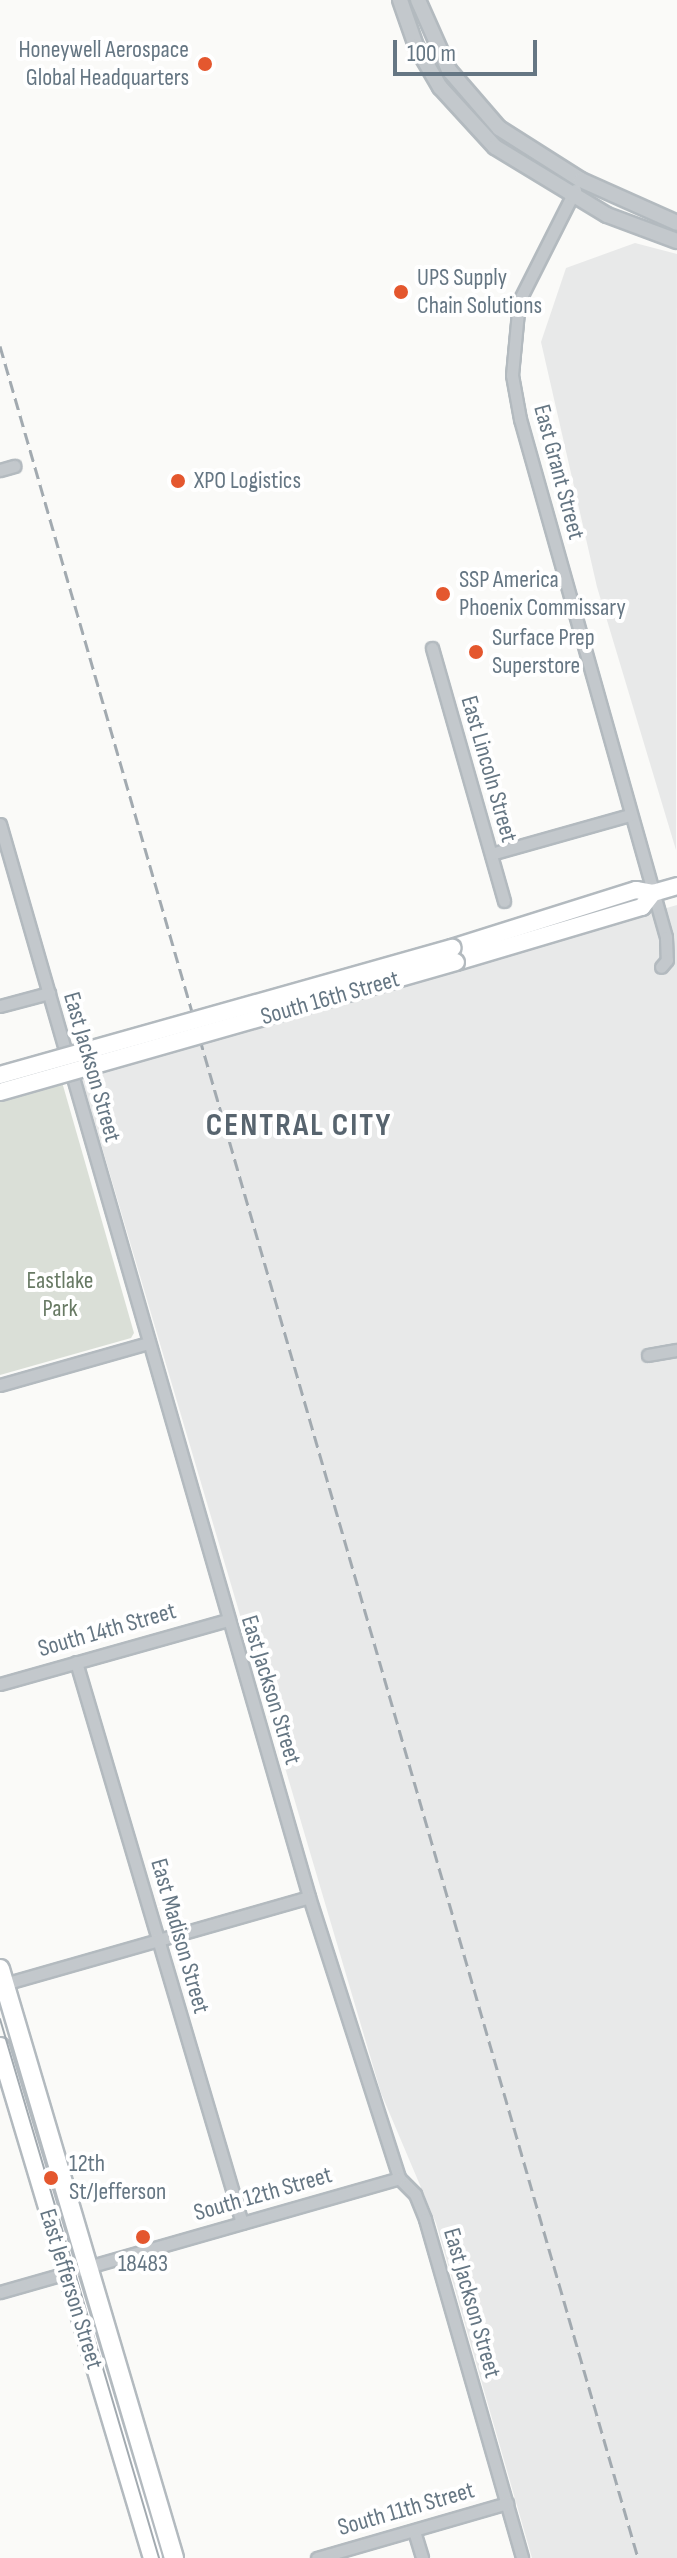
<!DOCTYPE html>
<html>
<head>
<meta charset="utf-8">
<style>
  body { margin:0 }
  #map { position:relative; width:677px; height:2558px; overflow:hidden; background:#fafaf8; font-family:"Sofia Sans Condensed",sans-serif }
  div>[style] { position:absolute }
  .built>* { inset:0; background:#e8e9e9 }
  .green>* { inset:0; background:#dadfd7 }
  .roads { filter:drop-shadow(2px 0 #b3babf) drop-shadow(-2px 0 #b3babf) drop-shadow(0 2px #b3babf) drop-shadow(0 -2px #b3babf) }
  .minor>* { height:11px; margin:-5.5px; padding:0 5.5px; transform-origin:5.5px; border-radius:5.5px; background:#c3c8cc }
  .tertiary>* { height:14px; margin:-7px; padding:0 7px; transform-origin:7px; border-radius:7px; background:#c3c8cc }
  .secondary>* { height:16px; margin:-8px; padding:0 8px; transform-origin:8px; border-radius:8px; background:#fff }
  .primary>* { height:18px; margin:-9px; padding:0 9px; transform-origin:9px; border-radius:9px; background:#fff }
  .tram>* { height:2px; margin:-1px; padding:0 1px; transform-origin:1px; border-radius:1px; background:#a2aab0 }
  .rail>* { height:3px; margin-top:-1.5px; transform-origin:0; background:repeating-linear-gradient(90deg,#a2aab0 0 12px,transparent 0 18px) }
  .bridges { filter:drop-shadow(2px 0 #b3babf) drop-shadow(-2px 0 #b3babf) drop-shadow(0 2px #b3babf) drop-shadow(0 -2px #b3babf) }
  .secondary-bridge>* { height:16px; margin:-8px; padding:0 8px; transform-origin:8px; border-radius:8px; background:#fff }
  .dots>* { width:22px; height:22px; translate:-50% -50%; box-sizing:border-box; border:4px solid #fff; border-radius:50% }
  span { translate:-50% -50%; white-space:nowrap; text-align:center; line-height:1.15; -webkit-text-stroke:8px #fff; paint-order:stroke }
  .poi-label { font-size:24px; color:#657683 }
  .right { translate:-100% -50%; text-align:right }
  .left { translate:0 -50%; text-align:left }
  .street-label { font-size:24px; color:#657683 }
  .park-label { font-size:24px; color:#687a64 }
  .district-label { font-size:32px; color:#57646e; font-weight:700; letter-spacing:2px }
  .scale { position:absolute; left:393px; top:40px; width:144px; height:36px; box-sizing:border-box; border:4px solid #657683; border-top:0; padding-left:10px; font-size:24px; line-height:28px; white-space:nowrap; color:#657683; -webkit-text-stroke:6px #fff; paint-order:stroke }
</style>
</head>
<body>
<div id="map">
  <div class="built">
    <i style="clip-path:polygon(635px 243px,677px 254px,676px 850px,597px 587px,541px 342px,566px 268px)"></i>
    <i style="clip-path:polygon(677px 905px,677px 2558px,532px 2558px,436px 2223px,381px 2093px,81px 1076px)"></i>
  </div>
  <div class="green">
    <i style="clip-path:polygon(62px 1082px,134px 1333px,131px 1338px,0 1375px,0 1099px)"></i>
  </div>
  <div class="roads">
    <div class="minor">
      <i style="left:575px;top:190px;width:124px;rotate:116.8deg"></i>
      <i style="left:519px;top:301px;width:74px;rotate:95.4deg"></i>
      <i style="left:512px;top:375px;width:45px;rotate:79.7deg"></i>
      <i style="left:520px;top:419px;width:538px;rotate:74.26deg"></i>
      <i style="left:666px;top:937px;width:23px;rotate:88deg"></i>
      <i style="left:667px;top:960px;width:9px;rotate:131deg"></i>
      <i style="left:0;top:470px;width:15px;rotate:-16deg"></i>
      <i style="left:432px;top:648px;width:263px;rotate:74.1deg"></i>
      <i style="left:0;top:824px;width:1117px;rotate:73.93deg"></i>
      <i style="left:309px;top:1897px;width:295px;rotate:72.2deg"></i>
      <i style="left:399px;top:2178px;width:23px;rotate:45deg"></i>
      <i style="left:415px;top:2194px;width:27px;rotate:68deg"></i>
      <i style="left:425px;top:2219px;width:353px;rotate:74deg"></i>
      <i style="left:491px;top:854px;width:144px;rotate:-15.7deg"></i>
      <i style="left:0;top:1006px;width:51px;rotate:-14.9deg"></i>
      <i style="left:648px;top:1355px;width:29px;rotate:-10deg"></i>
      <i style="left:0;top:1385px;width:154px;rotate:-15.8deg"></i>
      <i style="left:76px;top:1662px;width:585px;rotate:73.52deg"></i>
      <i style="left:0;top:1684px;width:236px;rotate:-15.7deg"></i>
      <i style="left:4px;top:1984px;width:317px;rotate:-15.9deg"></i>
      <i style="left:0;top:2292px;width:415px;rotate:-15.9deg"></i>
      <i style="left:414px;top:2531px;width:28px;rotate:73deg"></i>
      <i style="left:317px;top:2558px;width:198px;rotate:-16.1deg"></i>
    </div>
    <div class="tertiary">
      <i style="left:400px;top:0;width:49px;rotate:70.8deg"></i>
      <i style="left:416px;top:46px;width:48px;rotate:59.7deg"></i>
      <i style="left:440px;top:87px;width:81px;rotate:47.5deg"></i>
      <i style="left:495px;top:147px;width:131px;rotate:31.3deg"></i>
      <i style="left:607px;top:215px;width:75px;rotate:20.4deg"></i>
      <i style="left:418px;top:0;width:77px;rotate:66.1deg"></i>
      <i style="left:449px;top:70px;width:77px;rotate:49.2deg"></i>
      <i style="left:499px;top:128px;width:97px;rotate:32.4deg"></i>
      <i style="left:581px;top:180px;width:105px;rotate:24.1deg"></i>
    </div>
    <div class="secondary">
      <i style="left:452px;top:948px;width:193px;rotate:-17.5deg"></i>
      <i style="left:636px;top:890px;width:17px;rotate:10deg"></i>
      <i style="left:653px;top:893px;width:25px;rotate:-16deg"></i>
      <i style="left:456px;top:962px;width:194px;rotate:-16.5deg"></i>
      <i style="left:642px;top:907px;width:18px;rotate:-52deg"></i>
    </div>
    <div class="primary">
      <i style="left:0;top:1969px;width:614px;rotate:73.54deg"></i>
      <i style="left:0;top:2047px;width:533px;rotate:73.33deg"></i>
    </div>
  </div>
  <div class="tram">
    <i style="left:0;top:2019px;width:562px;rotate:73.56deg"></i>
  </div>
  <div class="rail">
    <i style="left:0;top:346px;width:2302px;rotate:73.91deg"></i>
  </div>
  <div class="bridges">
    <div class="secondary-bridge">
      <i style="left:0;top:1075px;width:470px;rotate:-15.7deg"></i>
      <i style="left:0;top:1092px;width:474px;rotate:-15.9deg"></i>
    </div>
  </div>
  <div class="dots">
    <i style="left:205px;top:64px;background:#e4572e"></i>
    <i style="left:401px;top:292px;background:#e4572e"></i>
    <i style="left:178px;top:481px;background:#e4572e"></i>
    <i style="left:443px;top:594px;background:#e4572e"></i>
    <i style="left:476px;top:652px;background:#e4572e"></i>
    <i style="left:51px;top:2178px;background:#e4572e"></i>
    <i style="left:143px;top:2237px;background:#e4572e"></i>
  </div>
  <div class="poi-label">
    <span class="right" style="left:189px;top:64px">Honeywell Aerospace<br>Global Headquarters</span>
    <span class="left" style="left:417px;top:292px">UPS Supply<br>Chain Solutions</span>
    <span class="left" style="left:194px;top:481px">XPO Logistics</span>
    <span class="left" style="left:459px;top:594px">SSP America<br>Phoenix Commissary</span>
    <span class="left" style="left:492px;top:652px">Surface Prep<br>Superstore</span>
    <span class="left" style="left:69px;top:2178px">12th<br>St/Jefferson</span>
    <span style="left:143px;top:2264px">18483</span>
  </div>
  <div class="street-label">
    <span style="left:559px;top:472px;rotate:75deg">East Grant Street</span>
    <span style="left:489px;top:769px;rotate:74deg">East Lincoln Street</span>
    <span style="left:330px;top:998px;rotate:-16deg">South 16th Street</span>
    <span style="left:92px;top:1067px;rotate:74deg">East Jackson Street</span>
    <span style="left:107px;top:1630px;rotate:-16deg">South 14th Street</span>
    <span style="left:271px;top:1690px;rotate:73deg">East Jackson Street</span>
    <span style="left:180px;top:1936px;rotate:74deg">East Madison Street</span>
    <span style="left:263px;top:2194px;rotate:-16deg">South 12th Street</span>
    <span style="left:71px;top:2289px;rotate:73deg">East Jefferson Street</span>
    <span style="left:472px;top:2303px;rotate:74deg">East Jackson Street</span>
    <span style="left:406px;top:2509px;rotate:-16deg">South 11th Street</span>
  </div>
  <div class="park-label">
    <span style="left:60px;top:1295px">Eastlake<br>Park</span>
  </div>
  <div class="district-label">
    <span style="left:299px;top:1126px">CENTRAL CITY</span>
  </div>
  <div class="scale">100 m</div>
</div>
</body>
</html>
